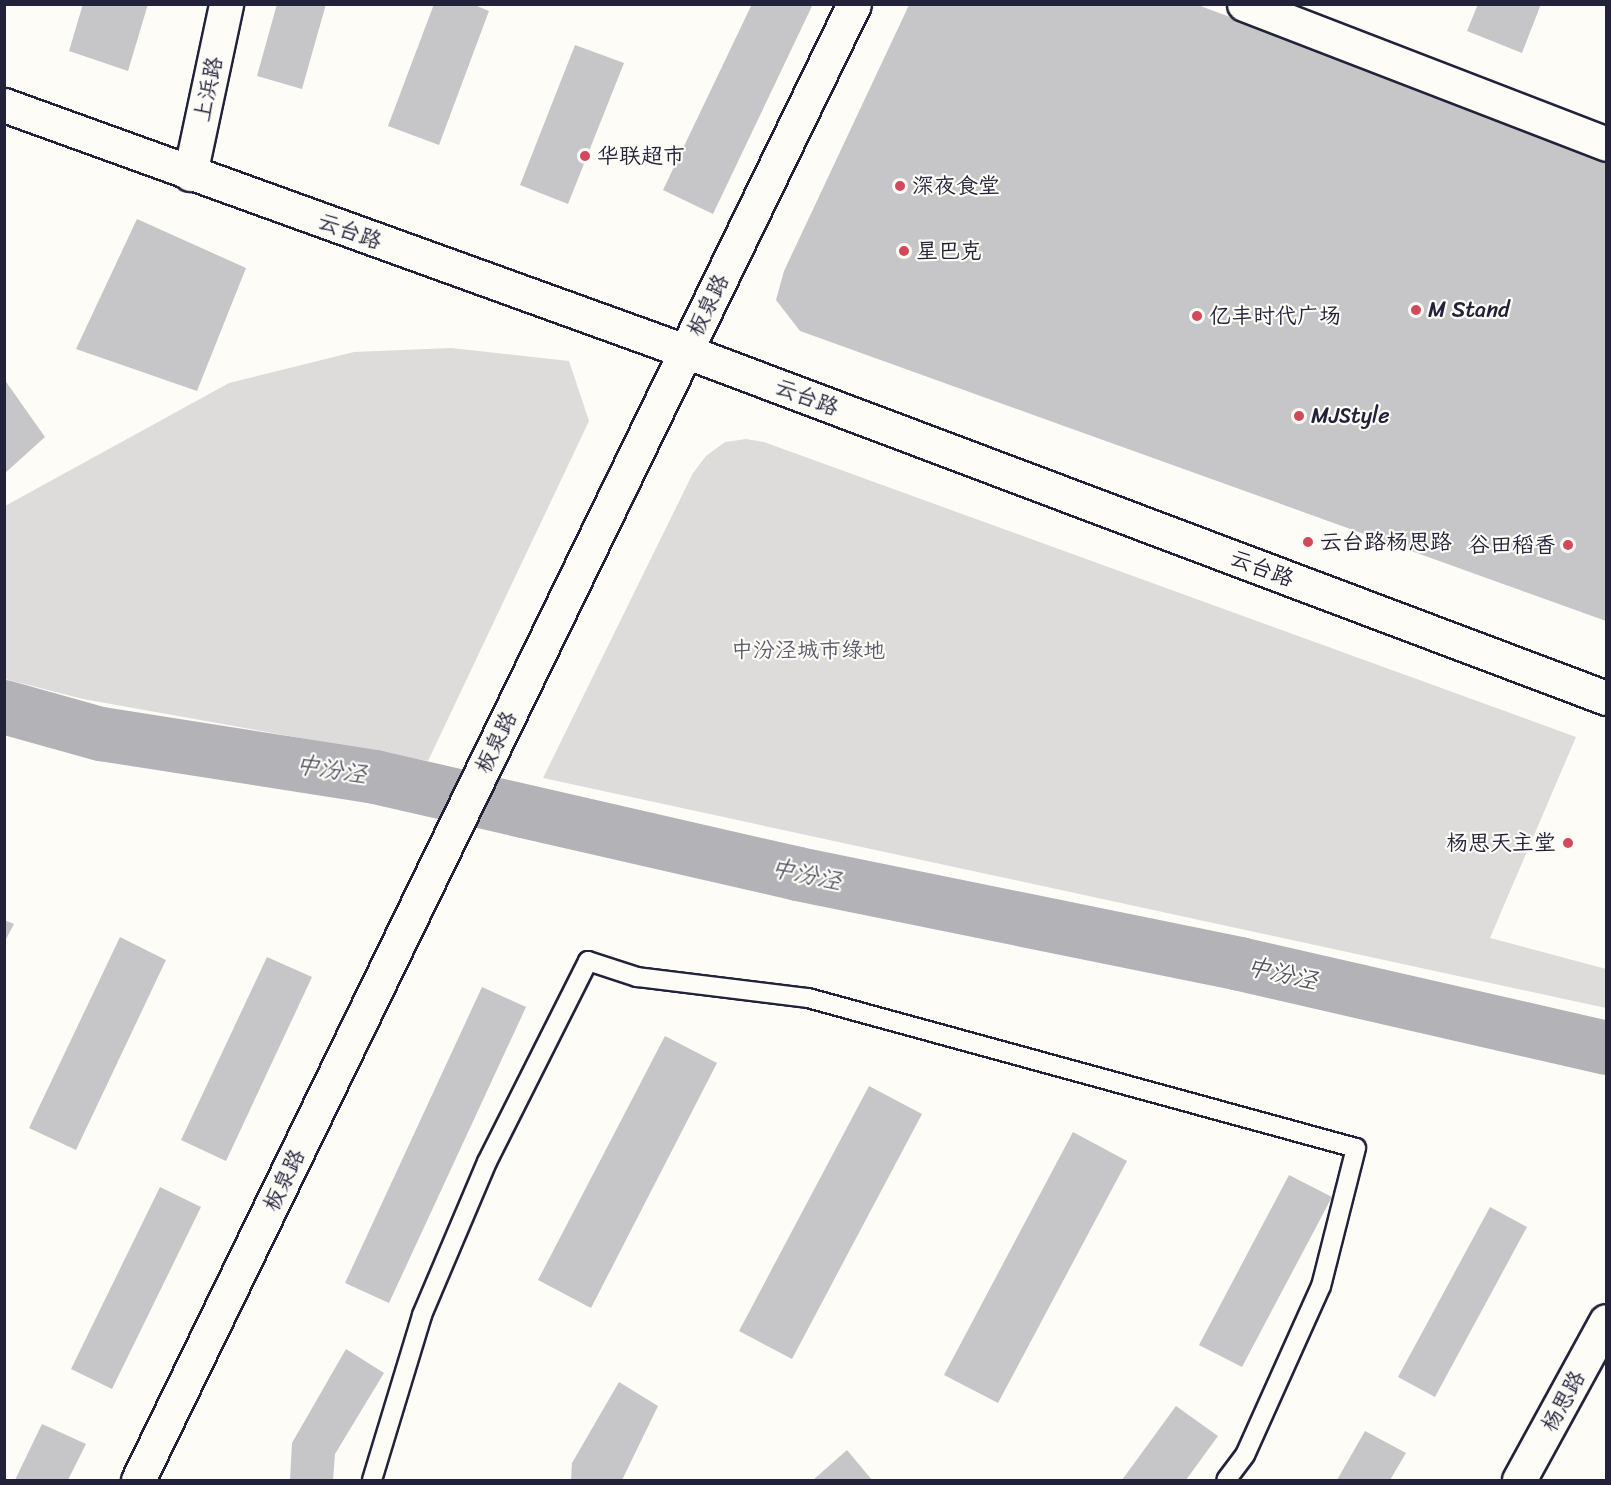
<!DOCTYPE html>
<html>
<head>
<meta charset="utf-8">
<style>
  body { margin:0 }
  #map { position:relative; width:1611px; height:1485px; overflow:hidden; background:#fdfcf7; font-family:Sriracha,"LXGW WenKai TC",sans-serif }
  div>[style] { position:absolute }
  .green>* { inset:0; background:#dddcdb }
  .river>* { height:54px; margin:-27px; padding:0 27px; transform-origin:27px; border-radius:27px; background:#b2b2b7 }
  .building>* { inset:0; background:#c6c6c8 }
  .roads { filter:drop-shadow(2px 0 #22223b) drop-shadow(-2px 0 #22223b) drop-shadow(0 2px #22223b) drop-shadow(0 -2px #22223b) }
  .service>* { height:18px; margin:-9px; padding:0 9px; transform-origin:9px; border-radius:9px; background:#fdfcf7 }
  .minor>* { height:33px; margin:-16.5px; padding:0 16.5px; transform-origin:16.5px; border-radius:16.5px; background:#fdfcf7 }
  .tertiary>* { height:33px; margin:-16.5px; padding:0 16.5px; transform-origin:16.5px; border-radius:16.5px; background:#fdfcf7 }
  .dots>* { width:16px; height:16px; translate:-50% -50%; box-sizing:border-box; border:3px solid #fdfcf7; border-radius:50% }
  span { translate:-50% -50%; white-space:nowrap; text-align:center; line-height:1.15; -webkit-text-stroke:4.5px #fdfcf7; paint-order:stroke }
  .street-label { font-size:22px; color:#22223b }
  .poi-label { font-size:22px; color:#22223b }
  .left { translate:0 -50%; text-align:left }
  .right { translate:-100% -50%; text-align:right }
  .park-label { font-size:22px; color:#5a5a6b }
  .water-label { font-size:24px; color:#545466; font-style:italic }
  .frame { position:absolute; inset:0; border:6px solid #22223b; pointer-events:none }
</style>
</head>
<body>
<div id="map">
  <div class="green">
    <i style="clip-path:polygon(451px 348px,569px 361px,589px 421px,428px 761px,83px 699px,5px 679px,5px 506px,229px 383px,354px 352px)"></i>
    <i style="clip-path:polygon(746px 439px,764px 442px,1576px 737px,1490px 938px,1606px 969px,1606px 1008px,543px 778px,693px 473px,706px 456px,725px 442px)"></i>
  </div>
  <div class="river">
    <i style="left:4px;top:707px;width:101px;rotate:15.6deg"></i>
    <i style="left:101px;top:734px;width:277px;rotate:8.9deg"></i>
    <i style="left:375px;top:777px;width:434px;rotate:12.9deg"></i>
    <i style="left:798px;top:874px;width:451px;rotate:11.5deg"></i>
    <i style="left:1240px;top:964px;width:376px;rotate:12.9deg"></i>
  </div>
  <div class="building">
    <i style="clip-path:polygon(83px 4px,148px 4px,128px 71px,69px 51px)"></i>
    <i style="clip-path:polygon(277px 4px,326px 4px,302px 89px,257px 76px)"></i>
    <i style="clip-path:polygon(434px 4px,472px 4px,489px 11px,439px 145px,388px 126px)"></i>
    <i style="clip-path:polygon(752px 4px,813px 4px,713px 214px,663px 190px)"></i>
    <i style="clip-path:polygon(1478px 4px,1541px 4px,1522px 53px,1467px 31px)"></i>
    <i style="clip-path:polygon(909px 5px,1198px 5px,1606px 160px,1606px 621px,800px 331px,776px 300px,784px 271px)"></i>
    <i style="clip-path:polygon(575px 45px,624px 63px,568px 204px,520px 185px)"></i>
    <i style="clip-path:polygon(137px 219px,246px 268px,197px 391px,76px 349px)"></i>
    <i style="clip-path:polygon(4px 379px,45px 437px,4px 474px)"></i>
    <i style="clip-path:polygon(4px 920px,14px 924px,4px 943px)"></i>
    <i style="clip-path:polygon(120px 937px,166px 960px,76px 1150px,29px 1128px)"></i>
    <i style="clip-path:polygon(267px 957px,312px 977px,226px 1161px,181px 1140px)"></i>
    <i style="clip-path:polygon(482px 987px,526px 1007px,389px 1303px,345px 1283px)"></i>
    <i style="clip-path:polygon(665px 1036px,717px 1063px,591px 1308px,538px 1280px)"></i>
    <i style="clip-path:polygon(869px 1086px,922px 1114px,792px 1359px,739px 1331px)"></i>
    <i style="clip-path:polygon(1073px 1132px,1127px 1161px,998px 1403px,944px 1375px)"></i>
    <i style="clip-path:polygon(1289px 1175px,1332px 1197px,1242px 1367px,1199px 1345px)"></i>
    <i style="clip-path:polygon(160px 1187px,201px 1207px,112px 1389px,71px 1369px)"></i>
    <i style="clip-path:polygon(1490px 1207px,1527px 1227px,1435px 1397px,1398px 1377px)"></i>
    <i style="clip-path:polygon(346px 1349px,384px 1373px,335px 1454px,333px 1480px,290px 1480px,292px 1443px)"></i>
    <i style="clip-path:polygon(619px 1382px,658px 1406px,622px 1480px,571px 1480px,572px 1463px)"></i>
    <i style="clip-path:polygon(1176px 1406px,1218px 1436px,1186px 1480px,1122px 1480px)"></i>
    <i style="clip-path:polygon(42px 1424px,86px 1444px,68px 1480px,15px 1480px)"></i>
    <i style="clip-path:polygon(1365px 1431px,1406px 1453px,1390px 1480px,1337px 1480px)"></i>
    <i style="clip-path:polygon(847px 1450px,872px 1480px,813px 1480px)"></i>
  </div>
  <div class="roads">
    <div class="service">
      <i style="left:372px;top:1480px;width:172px;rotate:-73.1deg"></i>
      <i style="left:422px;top:1315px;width:166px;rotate:-67deg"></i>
      <i style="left:487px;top:1162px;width:225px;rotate:-63.3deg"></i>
      <i style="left:588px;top:961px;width:52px;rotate:18.1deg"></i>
      <i style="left:637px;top:977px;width:172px;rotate:7deg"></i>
      <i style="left:808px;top:998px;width:568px;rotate:15.31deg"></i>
      <i style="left:1356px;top:1148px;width:142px;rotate:104.2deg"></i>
      <i style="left:1321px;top:1286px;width:185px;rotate:114.2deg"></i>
      <i style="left:1245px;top:1455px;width:31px;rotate:127deg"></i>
    </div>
    <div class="minor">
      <i style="left:1244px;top:4px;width:388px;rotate:21.1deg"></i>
      <i style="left:190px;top:174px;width:174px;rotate:-78deg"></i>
    </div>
    <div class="tertiary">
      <i style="left:4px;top:105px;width:724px;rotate:19.86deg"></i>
      <i style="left:685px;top:351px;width:984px;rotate:20.64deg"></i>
      <i style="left:138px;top:1480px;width:1640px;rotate:-64.12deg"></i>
      <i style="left:1519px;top:1480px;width:181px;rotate:-61.3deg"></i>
    </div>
  </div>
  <div class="dots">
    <i style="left:585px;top:156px;background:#d1495b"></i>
    <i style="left:900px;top:186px;background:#d1495b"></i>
    <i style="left:904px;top:251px;background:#d1495b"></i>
    <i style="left:1416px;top:310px;background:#d1495b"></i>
    <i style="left:1197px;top:316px;background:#d1495b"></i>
    <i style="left:1299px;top:416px;background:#d1495b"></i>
    <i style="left:1308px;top:542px;background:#d1495b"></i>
    <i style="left:1568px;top:545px;background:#d1495b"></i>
    <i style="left:1568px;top:843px;background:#d1495b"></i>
  </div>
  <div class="street-label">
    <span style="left:208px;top:89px;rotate:-78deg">上浜路</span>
    <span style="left:350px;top:231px;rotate:20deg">云台路</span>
    <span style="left:708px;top:305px;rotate:-64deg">板泉路</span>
    <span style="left:807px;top:397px;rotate:21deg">云台路</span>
    <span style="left:1262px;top:568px;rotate:21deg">云台路</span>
    <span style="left:496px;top:742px;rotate:-64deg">板泉路</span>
    <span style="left:284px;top:1180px;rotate:-64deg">板泉路</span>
    <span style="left:1563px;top:1401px;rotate:-61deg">杨思路</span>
  </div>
  <div class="poi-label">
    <span class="left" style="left:597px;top:156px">华联超市</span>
    <span class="left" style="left:912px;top:186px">深夜食堂</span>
    <span class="left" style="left:916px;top:251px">星巴克</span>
    <span class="left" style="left:1428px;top:310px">M Stand</span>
    <span class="left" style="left:1209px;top:316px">亿丰时代广场</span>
    <span class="left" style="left:1311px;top:416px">MJStyle</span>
    <span class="left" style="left:1320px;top:542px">云台路杨思路</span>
    <span class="right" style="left:1556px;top:545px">谷田稻香</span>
    <span class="right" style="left:1556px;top:843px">杨思天主堂</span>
  </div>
  <div class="park-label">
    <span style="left:808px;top:650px">中汾泾城市绿地</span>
  </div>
  <div class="water-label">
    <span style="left:331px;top:770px;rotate:9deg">中汾泾</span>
    <span style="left:806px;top:875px;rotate:12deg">中汾泾</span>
    <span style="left:1282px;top:974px;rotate:13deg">中汾泾</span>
  </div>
  <div class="frame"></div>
</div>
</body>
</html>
